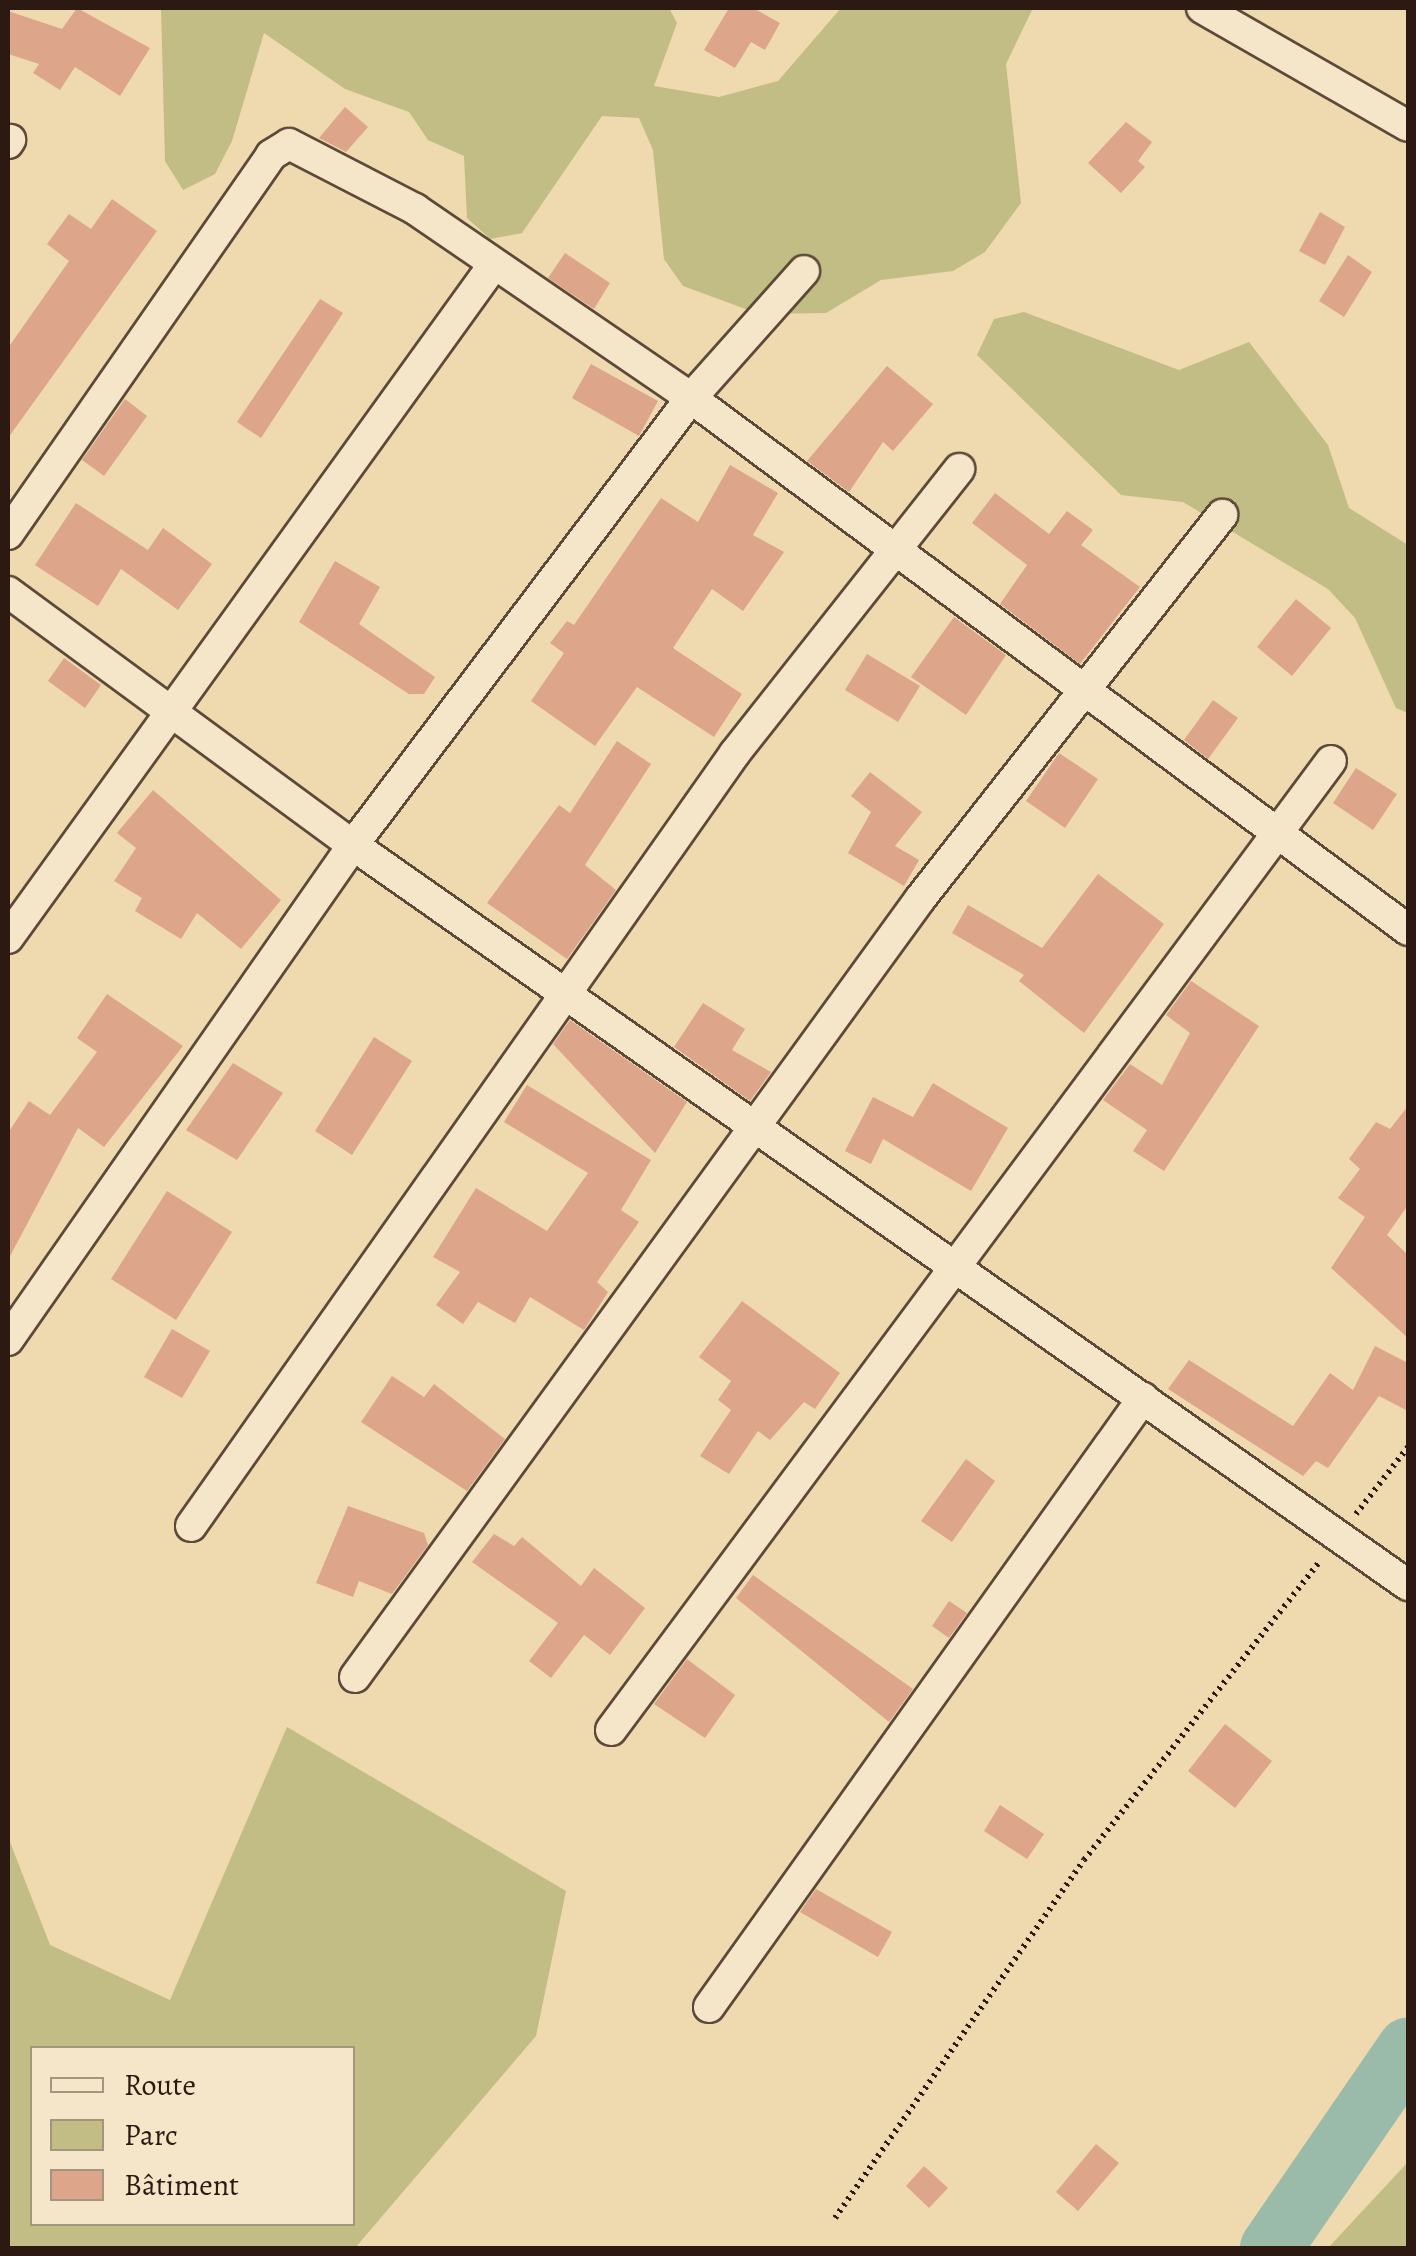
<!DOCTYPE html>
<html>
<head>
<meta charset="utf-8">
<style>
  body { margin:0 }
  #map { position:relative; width:1416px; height:2256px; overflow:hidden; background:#efd9ae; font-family:Alegreya,serif }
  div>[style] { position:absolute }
  .green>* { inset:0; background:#c1bd85 }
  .river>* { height:62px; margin:-31px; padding:0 31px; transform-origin:31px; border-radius:31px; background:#9abaaa }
  .building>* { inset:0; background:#dda68b }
  .path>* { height:6px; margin-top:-3px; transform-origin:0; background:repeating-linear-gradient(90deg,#2c1911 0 2.5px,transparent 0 7.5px) }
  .roads { filter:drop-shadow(2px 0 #5d4938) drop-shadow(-2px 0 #5d4938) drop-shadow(0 2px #5d4938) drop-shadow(0 -2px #5d4938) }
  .minor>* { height:30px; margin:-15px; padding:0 15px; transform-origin:15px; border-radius:15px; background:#f5e6ca }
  span { translate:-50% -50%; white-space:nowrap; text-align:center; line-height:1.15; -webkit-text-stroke:8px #f5e6ca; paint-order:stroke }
  .frame { position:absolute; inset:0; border:10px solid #2c1911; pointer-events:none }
  .legend { position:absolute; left:30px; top:2046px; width:325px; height:180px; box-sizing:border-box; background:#f5e6ca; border:2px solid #a59480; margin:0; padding:12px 18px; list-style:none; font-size:30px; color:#2c1911 }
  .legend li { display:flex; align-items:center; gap:20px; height:50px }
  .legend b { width:50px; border:2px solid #a59480 }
</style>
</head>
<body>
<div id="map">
  <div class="green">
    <i style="clip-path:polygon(161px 8px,669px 8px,677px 23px,654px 86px,719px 97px,778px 81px,841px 8px,1033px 8px,1006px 64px,1021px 203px,985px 252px,953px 271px,881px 280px,826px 313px,759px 314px,683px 286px,664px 259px,653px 150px,639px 118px,602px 116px,522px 233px,490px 239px,467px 218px,464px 156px,428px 140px,409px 112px,345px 89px,264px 33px,232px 141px,215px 174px,183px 190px,165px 161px)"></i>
    <i style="clip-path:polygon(1024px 312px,1179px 370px,1249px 342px,1328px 445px,1349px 508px,1408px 545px,1408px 713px,1396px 708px,1355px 618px,1328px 589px,1183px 502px,1121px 495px,977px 355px,994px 319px)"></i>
    <i style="clip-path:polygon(evenodd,287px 1727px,566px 1891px,536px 2036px,355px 2248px,8px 2248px,8px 1837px,50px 1945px,170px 2000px,287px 1727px,32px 2048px,352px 2048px,352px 2224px,32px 2224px,32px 2048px)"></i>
    <i style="clip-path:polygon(1408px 2162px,1408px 2248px,1328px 2248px)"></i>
  </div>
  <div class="river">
    <i style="left:1271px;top:2248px;width:242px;rotate:-55.5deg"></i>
  </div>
  <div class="building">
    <i style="clip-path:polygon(77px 8px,150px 48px,120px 96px,75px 67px,60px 90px,33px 73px,39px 64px,8px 54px,8px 11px,62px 29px)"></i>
    <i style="clip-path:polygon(729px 8px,753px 8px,780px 23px,765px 50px,751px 42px,735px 68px,704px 50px)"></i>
    <i style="clip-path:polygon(345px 107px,368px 127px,346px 152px,319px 138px)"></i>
    <i style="clip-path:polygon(1126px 122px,1152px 142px,1138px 161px,1145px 167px,1121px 193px,1088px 163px)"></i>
    <i style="clip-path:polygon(112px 199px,157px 231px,8px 438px,8px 348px,69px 261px,47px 244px,69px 214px,91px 229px)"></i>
    <i style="clip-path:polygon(1320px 212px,1345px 227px,1325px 265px,1299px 251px)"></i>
    <i style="clip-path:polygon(565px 253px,610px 283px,594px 309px,548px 278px)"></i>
    <i style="clip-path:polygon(1348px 255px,1372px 272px,1344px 317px,1319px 301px)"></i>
    <i style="clip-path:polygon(320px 299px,343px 313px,261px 438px,237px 422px)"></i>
    <i style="clip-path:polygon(591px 364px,658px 401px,639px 436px,572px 398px)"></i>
    <i style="clip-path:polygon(887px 366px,933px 404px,893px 451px,883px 442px,849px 492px,807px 461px)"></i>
    <i style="clip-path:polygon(125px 399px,147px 416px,104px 476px,82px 460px)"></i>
    <i style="clip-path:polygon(730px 465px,778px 493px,753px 535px,784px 552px,743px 611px,712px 589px,673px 648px,742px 694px,714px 737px,637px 687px,595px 746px,531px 701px,564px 653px,550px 643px,567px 621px,574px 625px,661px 498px,698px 522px)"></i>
    <i style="clip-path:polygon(995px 493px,1049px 534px,1067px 511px,1093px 530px,1081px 545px,1140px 587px,1080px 664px,1000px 604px,1027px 565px,972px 523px)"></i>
    <i style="clip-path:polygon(76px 503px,148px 550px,163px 528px,212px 564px,178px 610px,121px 569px,98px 606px,35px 565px)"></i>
    <i style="clip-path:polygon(335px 561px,380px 587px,359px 624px,435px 677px,424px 694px,409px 694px,299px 622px)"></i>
    <i style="clip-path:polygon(1296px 599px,1331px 628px,1292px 676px,1257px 647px)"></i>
    <i style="clip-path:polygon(954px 617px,1006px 655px,966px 715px,911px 677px)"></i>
    <i style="clip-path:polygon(867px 654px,920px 686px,898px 722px,845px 690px)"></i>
    <i style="clip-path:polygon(64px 658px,101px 685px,85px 708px,48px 681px)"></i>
    <i style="clip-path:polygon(1213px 700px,1238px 718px,1208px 759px,1184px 740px)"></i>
    <i style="clip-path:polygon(617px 741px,651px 764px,585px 865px,616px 890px,567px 959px,487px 903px,559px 805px,570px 813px)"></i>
    <i style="clip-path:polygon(1059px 753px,1098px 779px,1065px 828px,1026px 801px)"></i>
    <i style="clip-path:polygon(1356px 768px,1397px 794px,1373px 830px,1333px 803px)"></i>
    <i style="clip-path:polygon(870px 772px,922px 812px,895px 846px,919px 860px,904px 886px,848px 853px,871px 812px,851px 796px)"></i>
    <i style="clip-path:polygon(153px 790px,281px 900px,241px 949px,197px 913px,181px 939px,135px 911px,142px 898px,114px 881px,136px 848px,117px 833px)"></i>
    <i style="clip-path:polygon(1098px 874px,1164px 924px,1084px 1033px,1019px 981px,1024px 975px,952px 933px,968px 905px,1042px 948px)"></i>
    <i style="clip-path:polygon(1191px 981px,1259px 1026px,1164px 1171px,1133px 1151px,1147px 1130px,1103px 1100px,1130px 1064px,1162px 1085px,1190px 1033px,1166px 1015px)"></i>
    <i style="clip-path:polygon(107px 994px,183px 1046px,104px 1147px,78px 1128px,8px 1260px,8px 1133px,29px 1101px,50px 1115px,97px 1052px,77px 1038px)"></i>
    <i style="clip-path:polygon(703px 1003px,745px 1029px,732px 1050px,771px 1072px,750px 1101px,674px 1047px)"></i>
    <i style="clip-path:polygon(570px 1020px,687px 1102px,655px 1153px,553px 1044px)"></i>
    <i style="clip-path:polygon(374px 1037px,412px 1061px,352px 1155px,315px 1131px)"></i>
    <i style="clip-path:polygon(233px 1063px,283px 1093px,237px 1160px,186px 1130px)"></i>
    <i style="clip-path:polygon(933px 1083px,1008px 1128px,971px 1191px,883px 1139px,871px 1164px,845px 1151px,873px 1097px,913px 1117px)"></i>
    <i style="clip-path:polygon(527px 1085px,651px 1160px,621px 1210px,639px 1222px,597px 1282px,608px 1292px,584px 1330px,530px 1297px,515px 1323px,478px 1302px,463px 1324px,436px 1305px,460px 1272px,433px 1257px,476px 1188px,547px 1231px,588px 1173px,504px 1122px)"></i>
    <i style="clip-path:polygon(1408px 1106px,1408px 1205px,1387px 1235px,1408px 1255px,1408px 1338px,1331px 1268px,1365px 1217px,1338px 1198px,1360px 1169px,1349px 1159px,1376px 1122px,1390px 1129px)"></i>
    <i style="clip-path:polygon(167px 1191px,232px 1232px,176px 1320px,111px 1279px)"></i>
    <i style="clip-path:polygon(742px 1301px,840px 1373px,815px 1409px,804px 1402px,770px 1440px,758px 1431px,729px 1474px,700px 1456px,731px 1410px,718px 1400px,731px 1381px,699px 1357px)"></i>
    <i style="clip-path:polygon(172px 1329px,210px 1351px,182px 1398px,144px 1377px)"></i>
    <i style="clip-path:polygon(1375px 1346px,1408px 1363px,1408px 1411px,1379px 1396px,1328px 1468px,1316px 1461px,1303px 1476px,1168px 1389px,1189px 1360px,1293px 1426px,1330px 1373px,1353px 1390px)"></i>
    <i style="clip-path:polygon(392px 1376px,424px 1397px,434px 1384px,505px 1439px,467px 1491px,361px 1422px)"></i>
    <i style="clip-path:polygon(966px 1459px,995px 1481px,952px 1542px,921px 1521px)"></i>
    <i style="clip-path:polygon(348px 1506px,424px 1533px,428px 1545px,392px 1594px,359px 1581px,353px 1597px,316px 1583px)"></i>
    <i style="clip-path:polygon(494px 1534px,514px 1546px,522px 1537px,581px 1586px,594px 1568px,645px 1608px,610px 1655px,584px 1635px,551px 1678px,529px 1661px,558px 1623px,472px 1562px)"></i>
    <i style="clip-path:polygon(753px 1575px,913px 1689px,889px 1722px,736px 1598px)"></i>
    <i style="clip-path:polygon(949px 1601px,967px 1613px,949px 1638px,932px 1626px)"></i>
    <i style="clip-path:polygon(687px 1659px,735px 1695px,705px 1738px,654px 1704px)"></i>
    <i style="clip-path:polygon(1225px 1724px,1272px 1761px,1235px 1808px,1188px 1771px)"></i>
    <i style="clip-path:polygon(1000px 1805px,1044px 1834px,1027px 1859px,984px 1831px)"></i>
    <i style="clip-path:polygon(816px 1889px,892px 1932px,878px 1957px,800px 1912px)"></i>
    <i style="clip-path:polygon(1096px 2144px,1119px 2163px,1078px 2211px,1056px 2192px)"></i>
    <i style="clip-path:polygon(924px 2166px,948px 2188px,929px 2208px,906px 2186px)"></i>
  </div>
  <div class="path">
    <i style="left:1356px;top:1514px;width:85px;rotate:-52.2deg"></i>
    <i style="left:835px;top:2218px;width:436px;rotate:-55.2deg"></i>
    <i style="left:1084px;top:1860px;width:382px;rotate:-51.7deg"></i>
  </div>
  <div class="roads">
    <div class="minor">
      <i style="left:1202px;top:8px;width:237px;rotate:29.8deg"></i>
      <i style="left:8px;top:143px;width:4px;rotate:-56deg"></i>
      <i style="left:8px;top:534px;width:461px;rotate:-55.2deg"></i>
      <i style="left:271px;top:155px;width:21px;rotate:-31deg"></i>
      <i style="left:289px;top:144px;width:142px;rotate:27.3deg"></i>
      <i style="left:415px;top:209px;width:335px;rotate:34.4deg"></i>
      <i style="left:691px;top:398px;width:893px;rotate:36.57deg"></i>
      <i style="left:8px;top:592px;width:428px;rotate:36.3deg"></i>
      <i style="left:353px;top:845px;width:1289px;rotate:35.05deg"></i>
      <i style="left:8px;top:938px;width:827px;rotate:-54.2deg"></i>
      <i style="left:8px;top:1340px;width:603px;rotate:-55.12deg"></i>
      <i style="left:353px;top:845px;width:560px;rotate:-52.91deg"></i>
      <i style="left:691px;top:398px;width:170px;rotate:-48.3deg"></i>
      <i style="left:191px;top:1526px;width:945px;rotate:-54.86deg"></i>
      <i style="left:735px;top:753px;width:362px;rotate:-51.7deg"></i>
      <i style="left:355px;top:1677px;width:962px;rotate:-54.01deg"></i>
      <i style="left:920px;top:899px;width:489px;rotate:-51.8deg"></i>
      <i style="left:611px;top:1730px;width:1207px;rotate:-53.39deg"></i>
      <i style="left:709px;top:2007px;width:748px;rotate:-54.52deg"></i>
    </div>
  </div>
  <div class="frame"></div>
  <ul class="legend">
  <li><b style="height:12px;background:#f5e6ca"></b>Route</li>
  <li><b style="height:28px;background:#c1bd85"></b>Parc</li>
  <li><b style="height:28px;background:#dda68b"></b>Bâtiment</li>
  </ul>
</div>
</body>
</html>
